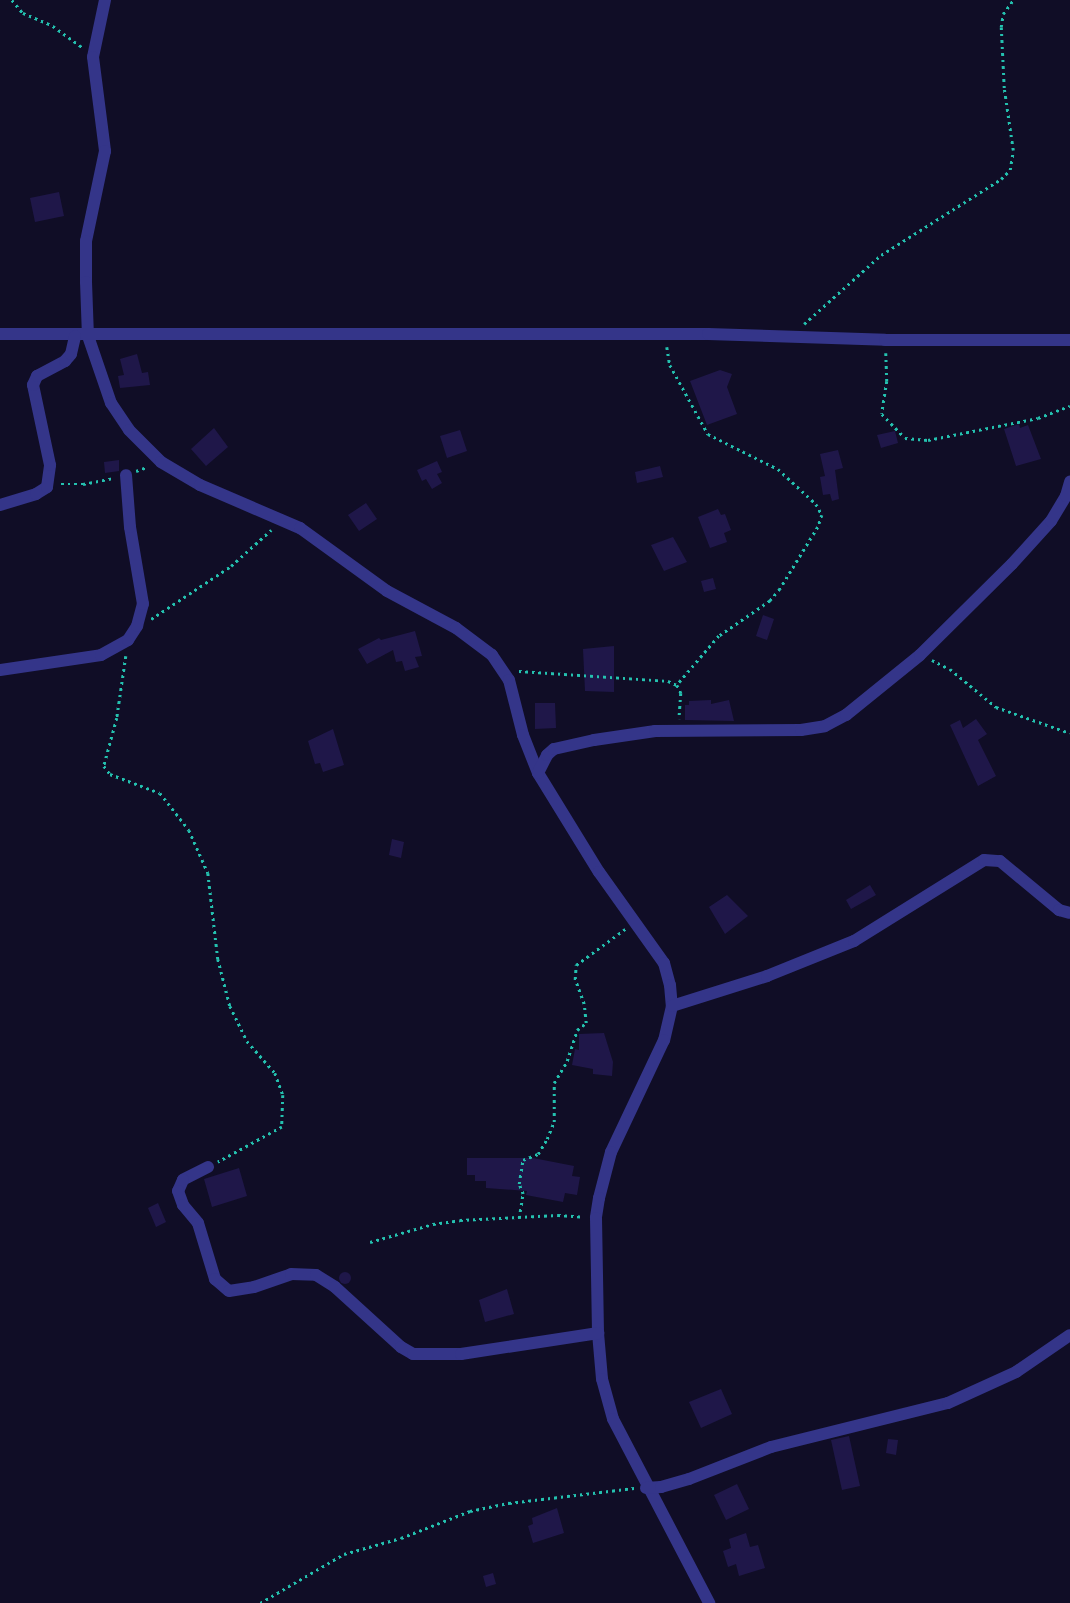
<!DOCTYPE html>
<html>
<head>
<meta charset="utf-8">
<style>
  body { margin:0 }
  #map { position:relative; width:1070px; height:1603px; overflow:hidden; background:#100d26; font-family:Cabin,sans-serif }
  div>[style] { position:absolute }
  .building>* { inset:0; background:#1f1749 }
  .round { border-radius:50% }
  .path>* { height:2.5px; margin-top:-1.25px; transform-origin:0; background:repeating-linear-gradient(90deg,#24c1af 0 2.5px,transparent 0 6.5px) }
  .minor>* { height:12px; margin:-6px; padding:0 6px; transform-origin:6px; border-radius:6px; background:#343589 }
  span { translate:-50% -50%; white-space:nowrap; text-align:center; line-height:1.15; -webkit-text-stroke:5px #100d26; paint-order:stroke }
</style>
</head>
<body>
<div id="map">
  <div class="building">
    <i style="clip-path:polygon(59px 192px,64px 216px,35px 222px,30px 198px)"></i>
    <i style="clip-path:polygon(137px 354px,142px 373px,148px 372px,150px 385px,120px 388px,118px 376px,124px 375px,120px 359px)"></i>
    <i style="clip-path:polygon(720px 370px,732px 374px,727px 387px,737px 414px,707px 425px,690px 381px)"></i>
    <i style="clip-path:polygon(1019px 424px,1020px 428px,1028px 425px,1041px 459px,1016px 466px,1004px 429px)"></i>
    <i style="clip-path:polygon(214px 428px,228px 447px,206px 466px,191px 449px)"></i>
    <i style="clip-path:polygon(460px 430px,467px 451px,447px 458px,440px 436px)"></i>
    <i style="clip-path:polygon(895px 431px,898px 443px,881px 448px,877px 435px)"></i>
    <i style="clip-path:polygon(838px 450px,843px 468px,835px 470px,839px 499px,832px 501px,830px 494px,823px 495px,820px 477px,825px 476px,820px 454px)"></i>
    <i style="clip-path:polygon(119px 460px,119px 471px,105px 473px,104px 462px)"></i>
    <i style="clip-path:polygon(437px 461px,442px 472px,437px 474px,442px 483px,432px 489px,426px 479px,422px 481px,417px 470px)"></i>
    <i style="clip-path:polygon(660px 466px,663px 477px,637px 483px,635px 472px)"></i>
    <i style="clip-path:polygon(366px 503px,377px 519px,359px 531px,348px 515px)"></i>
    <i style="clip-path:polygon(718px 509px,721px 515px,725px 514px,731px 530px,724px 533px,727px 542px,710px 548px,698px 517px)"></i>
    <i style="clip-path:polygon(673px 537px,687px 562px,664px 571px,651px 545px)"></i>
    <i style="clip-path:polygon(713px 578px,716px 589px,704px 592px,701px 581px)"></i>
    <i style="clip-path:polygon(763px 615px,774px 619px,767px 640px,756px 636px)"></i>
    <i style="clip-path:polygon(415px 631px,422px 656px,415px 657px,419px 667px,405px 671px,402px 661px,396px 662px,393px 650px,367px 664px,358px 649px,379px 638px,381px 640px)"></i>
    <i style="clip-path:polygon(614px 646px,614px 692px,585px 691px,583px 649px)"></i>
    <i style="clip-path:polygon(711px 700px,711px 704px,729px 700px,734px 721px,685px 720px,685px 705px,689px 705px,689px 701px)"></i>
    <i style="clip-path:polygon(535px 703px,555px 703px,556px 728px,535px 729px)"></i>
    <i style="clip-path:polygon(976px 719px,987px 734px,978px 740px,996px 776px,978px 786px,950px 725px,960px 720px,963px 728px)"></i>
    <i style="clip-path:polygon(333px 729px,344px 765px,323px 772px,320px 763px,315px 764px,308px 741px)"></i>
    <i style="clip-path:polygon(392px 839px,404px 842px,401px 858px,389px 855px)"></i>
    <i style="clip-path:polygon(870px 885px,876px 895px,851px 909px,846px 900px)"></i>
    <i style="clip-path:polygon(727px 895px,748px 916px,725px 934px,709px 907px)"></i>
    <i style="clip-path:polygon(604px 1033px,613px 1062px,612px 1076px,593px 1074px,593px 1069px,572px 1065px,575px 1049px,579px 1050px,579px 1034px)"></i>
    <i style="clip-path:polygon(467px 1158px,533px 1158px,574px 1166px,572px 1176px,580px 1177px,577px 1195px,565px 1193px,563px 1202px,526px 1195px,527px 1191px,486px 1188px,486px 1181px,475px 1181px,475px 1175px,467px 1175px)"></i>
    <i style="clip-path:polygon(239px 1168px,247px 1196px,212px 1207px,204px 1179px)"></i>
    <i style="clip-path:polygon(158px 1203px,166px 1222px,156px 1227px,148px 1208px)"></i>
    <i class="round" style="left:339px;top:1272px;width:12px;height:12px"></i>
    <i style="clip-path:polygon(507px 1289px,514px 1314px,485px 1322px,479px 1300px)"></i>
    <i style="clip-path:polygon(721px 1389px,732px 1414px,701px 1428px,689px 1402px)"></i>
    <i style="clip-path:polygon(849px 1436px,860px 1486px,842px 1490px,831px 1440px)"></i>
    <i style="clip-path:polygon(888px 1439px,898px 1440px,896px 1455px,886px 1453px)"></i>
    <i style="clip-path:polygon(737px 1484px,749px 1509px,726px 1520px,714px 1495px)"></i>
    <i style="clip-path:polygon(557px 1508px,564px 1533px,533px 1543px,528px 1526px,533px 1524px,532px 1518px)"></i>
    <i style="clip-path:polygon(746px 1533px,750px 1547px,758px 1545px,765px 1568px,739px 1576px,736px 1564px,728px 1567px,723px 1551px,731px 1548px,729px 1539px)"></i>
    <i style="clip-path:polygon(493px 1573px,496px 1584px,486px 1587px,483px 1576px)"></i>
  </div>
  <div class="path">
    <i style="left:12px;top:0;width:17px;rotate:50deg"></i>
    <i style="left:23px;top:13px;width:33px;rotate:23deg"></i>
    <i style="left:53px;top:26px;width:36px;rotate:36deg"></i>
    <i style="left:804px;top:324px;width:103px;rotate:-41.9deg"></i>
    <i style="left:881px;top:255px;width:142px;rotate:-32.3deg"></i>
    <i style="left:1001px;top:179px;width:13px;rotate:-45deg"></i>
    <i style="left:1010px;top:170px;width:20px;rotate:-81deg"></i>
    <i style="left:1013px;top:150px;width:63px;rotate:-98.3deg"></i>
    <i style="left:1004px;top:88px;width:61px;rotate:-92.8deg"></i>
    <i style="left:1001px;top:27px;width:13px;rotate:-81deg"></i>
    <i style="left:1003px;top:14px;width:17px;rotate:-54deg"></i>
    <i style="left:667px;top:347px;width:18px;rotate:81deg"></i>
    <i style="left:670px;top:365px;width:79px;rotate:61.2deg"></i>
    <i style="left:708px;top:434px;width:78px;rotate:26.6deg"></i>
    <i style="left:778px;top:469px;width:52px;rotate:42.6deg"></i>
    <i style="left:816px;top:504px;width:13px;rotate:61deg"></i>
    <i style="left:822px;top:515px;width:13px;rotate:108deg"></i>
    <i style="left:818px;top:527px;width:73px;rotate:121.5deg"></i>
    <i style="left:780px;top:589px;width:16px;rotate:130deg"></i>
    <i style="left:770px;top:601px;width:62px;rotate:145.5deg"></i>
    <i style="left:719px;top:636px;width:65px;rotate:130.6deg"></i>
    <i style="left:886px;top:353px;width:28px;rotate:88deg"></i>
    <i style="left:887px;top:381px;width:33px;rotate:99deg"></i>
    <i style="left:882px;top:414px;width:33px;rotate:46deg"></i>
    <i style="left:905px;top:438px;width:23px;rotate:5deg"></i>
    <i style="left:928px;top:440px;width:112px;rotate:-11.3deg"></i>
    <i style="left:1038px;top:418px;width:34px;rotate:-21deg"></i>
    <i style="left:136px;top:471px;width:12px;rotate:-20deg"></i>
    <i style="left:61px;top:484px;width:22px"></i>
    <i style="left:83px;top:484px;width:32px;rotate:-11deg"></i>
    <i style="left:151px;top:619px;width:96px;rotate:-33.5deg"></i>
    <i style="left:231px;top:566px;width:54px;rotate:-42deg"></i>
    <i style="left:126px;top:656px;width:63px;rotate:98.3deg"></i>
    <i style="left:117px;top:718px;width:50px;rotate:105.2deg"></i>
    <i style="left:104px;top:766px;width:10px;rotate:53deg"></i>
    <i style="left:110px;top:774px;width:53px;rotate:20.8deg"></i>
    <i style="left:160px;top:793px;width:47px;rotate:51.9deg"></i>
    <i style="left:189px;top:830px;width:47px;rotate:66.2deg"></i>
    <i style="left:208px;top:873px;width:87px;rotate:83.4deg"></i>
    <i style="left:218px;top:959px;width:49px;rotate:75.7deg"></i>
    <i style="left:230px;top:1006px;width:39px;rotate:64deg"></i>
    <i style="left:247px;top:1041px;width:43px;rotate:48.8deg"></i>
    <i style="left:275px;top:1073px;width:23px;rotate:70deg"></i>
    <i style="left:283px;top:1095px;width:32px;rotate:92deg"></i>
    <i style="left:282px;top:1127px;width:73px;rotate:151.3deg"></i>
    <i style="left:932px;top:660px;width:20px;rotate:27deg"></i>
    <i style="left:950px;top:669px;width:60px;rotate:39.6deg"></i>
    <i style="left:996px;top:707px;width:78px;rotate:19.4deg"></i>
    <i style="left:519px;top:671px;width:149px;rotate:3.8deg"></i>
    <i style="left:668px;top:681px;width:10px;rotate:24deg"></i>
    <i style="left:677px;top:685px;width:9px;rotate:63deg"></i>
    <i style="left:681px;top:693px;width:26px;rotate:94deg"></i>
    <i style="left:519px;top:1218px;width:24px;rotate:-81deg"></i>
    <i style="left:523px;top:1194px;width:11px;rotate:-112deg"></i>
    <i style="left:519px;top:1184px;width:24px;rotate:-81deg"></i>
    <i style="left:523px;top:1160px;width:16px;rotate:-22deg"></i>
    <i style="left:538px;top:1154px;width:17px;rotate:-59deg"></i>
    <i style="left:547px;top:1139px;width:18px;rotate:-68deg"></i>
    <i style="left:554px;top:1122px;width:39px;rotate:-90deg"></i>
    <i style="left:554px;top:1083px;width:26px;rotate:-59deg"></i>
    <i style="left:567px;top:1061px;width:33px;rotate:-72deg"></i>
    <i style="left:577px;top:1030px;width:11px;rotate:-38deg"></i>
    <i style="left:586px;top:1023px;width:19px;rotate:-96deg"></i>
    <i style="left:584px;top:1004px;width:27px;rotate:-110deg"></i>
    <i style="left:575px;top:979px;width:14px;rotate:-86deg"></i>
    <i style="left:576px;top:965px;width:61px;rotate:-36.3deg"></i>
    <i style="left:370px;top:1242px;width:66px;rotate:-15.9deg"></i>
    <i style="left:433px;top:1224px;width:27px;rotate:-8deg"></i>
    <i style="left:460px;top:1220px;width:98px;rotate:-2.9deg"></i>
    <i style="left:558px;top:1215px;width:26px;rotate:4deg"></i>
    <i style="left:260px;top:1603px;width:97px;rotate:-30.3deg"></i>
    <i style="left:344px;top:1554px;width:59px;rotate:-15.7deg"></i>
    <i style="left:401px;top:1538px;width:74px;rotate:-21.4deg"></i>
    <i style="left:470px;top:1511px;width:40px;rotate:-12deg"></i>
    <i style="left:509px;top:1503px;width:126px;rotate:-6.8deg"></i>
  </div>
  <div class="minor">
    <i style="left:105px;top:0;width:58px;rotate:101.9deg"></i>
    <i style="left:93px;top:57px;width:95px;rotate:82.7deg"></i>
    <i style="left:105px;top:151px;width:92px;rotate:101.9deg"></i>
    <i style="left:86px;top:241px;width:41px;rotate:90deg"></i>
    <i style="left:86px;top:282px;width:54px;rotate:87.9deg"></i>
    <i style="left:88px;top:336px;width:71px;rotate:71.1deg"></i>
    <i style="left:111px;top:403px;width:32px;rotate:56deg"></i>
    <i style="left:129px;top:430px;width:45px;rotate:45deg"></i>
    <i style="left:161px;top:462px;width:45px;rotate:30.5deg"></i>
    <i style="left:200px;top:485px;width:109px;rotate:23.3deg"></i>
    <i style="left:300px;top:528px;width:107px;rotate:35.9deg"></i>
    <i style="left:387px;top:591px;width:78px;rotate:28.2deg"></i>
    <i style="left:456px;top:628px;width:45px;rotate:36.9deg"></i>
    <i style="left:492px;top:655px;width:30px;rotate:56deg"></i>
    <i style="left:509px;top:680px;width:57px;rotate:75.7deg"></i>
    <i style="left:523px;top:735px;width:41px;rotate:68.5deg"></i>
    <i style="left:538px;top:773px;width:116px;rotate:58.4deg"></i>
    <i style="left:599px;top:872px;width:112px;rotate:54.5deg"></i>
    <i style="left:664px;top:963px;width:23px;rotate:75deg"></i>
    <i style="left:670px;top:985px;width:21px;rotate:85deg"></i>
    <i style="left:672px;top:1006px;width:35px;rotate:103deg"></i>
    <i style="left:664px;top:1040px;width:124px;rotate:115.3deg"></i>
    <i style="left:611px;top:1152px;width:48px;rotate:104.6deg"></i>
    <i style="left:599px;top:1198px;width:20px;rotate:99deg"></i>
    <i style="left:596px;top:1218px;width:115px;rotate:89deg"></i>
    <i style="left:598px;top:1333px;width:46px;rotate:85deg"></i>
    <i style="left:602px;top:1379px;width:41px;rotate:74.6deg"></i>
    <i style="left:613px;top:1419px;width:208px;rotate:62.4deg"></i>
    <i style="left:0;top:334px;width:708px"></i>
    <i style="left:708px;top:334px;width:177px;rotate:1.9deg"></i>
    <i style="left:885px;top:340px;width:185px"></i>
    <i style="left:0;top:505px;width:38px;rotate:-17deg"></i>
    <i style="left:36px;top:494px;width:13px;rotate:-32deg"></i>
    <i style="left:47px;top:487px;width:22px;rotate:-82deg"></i>
    <i style="left:50px;top:465px;width:82px;rotate:-102deg"></i>
    <i style="left:33px;top:385px;width:10px;rotate:-66deg"></i>
    <i style="left:37px;top:376px;width:32px;rotate:-28deg"></i>
    <i style="left:65px;top:361px;width:9px;rotate:-49deg"></i>
    <i style="left:71px;top:354px;width:18px;rotate:-77deg"></i>
    <i style="left:0;top:670px;width:102px;rotate:-8.4deg"></i>
    <i style="left:101px;top:655px;width:31px;rotate:-29deg"></i>
    <i style="left:128px;top:640px;width:17px;rotate:-57deg"></i>
    <i style="left:137px;top:626px;width:23px;rotate:-75deg"></i>
    <i style="left:143px;top:604px;width:78px;rotate:-99.6deg"></i>
    <i style="left:130px;top:527px;width:52px;rotate:-94.4deg"></i>
    <i style="left:538px;top:773px;width:20px;rotate:-63deg"></i>
    <i style="left:547px;top:755px;width:9px;rotate:-41deg"></i>
    <i style="left:554px;top:749px;width:41px;rotate:-12.7deg"></i>
    <i style="left:594px;top:740px;width:62px;rotate:-8.4deg"></i>
    <i style="left:655px;top:731px;width:146px;rotate:-0.4deg"></i>
    <i style="left:801px;top:730px;width:24px;rotate:-9deg"></i>
    <i style="left:825px;top:726px;width:24px;rotate:-28deg"></i>
    <i style="left:846px;top:715px;width:95px;rotate:-39deg"></i>
    <i style="left:920px;top:655px;width:129px;rotate:-44.7deg"></i>
    <i style="left:1012px;top:564px;width:58px;rotate:-47.8deg"></i>
    <i style="left:1051px;top:521px;width:29px;rotate:-59deg"></i>
    <i style="left:1066px;top:496px;width:15px;rotate:-74deg"></i>
    <i style="left:672px;top:1006px;width:100px;rotate:-17.5deg"></i>
    <i style="left:767px;top:976px;width:94px;rotate:-21.9deg"></i>
    <i style="left:854px;top:941px;width:153px;rotate:-31.9deg"></i>
    <i style="left:984px;top:860px;width:16px;rotate:4deg"></i>
    <i style="left:1000px;top:861px;width:77px;rotate:39.7deg"></i>
    <i style="left:1059px;top:910px;width:11px;rotate:15deg"></i>
    <i style="left:208px;top:1167px;width:28px;rotate:153deg"></i>
    <i style="left:183px;top:1180px;width:12px;rotate:114deg"></i>
    <i style="left:178px;top:1191px;width:15px;rotate:70deg"></i>
    <i style="left:183px;top:1205px;width:23px;rotate:50deg"></i>
    <i style="left:198px;top:1223px;width:59px;rotate:73.1deg"></i>
    <i style="left:215px;top:1279px;width:18px;rotate:41deg"></i>
    <i style="left:229px;top:1291px;width:25px;rotate:-9deg"></i>
    <i style="left:254px;top:1287px;width:39px;rotate:-19deg"></i>
    <i style="left:291px;top:1274px;width:25px;rotate:2deg"></i>
    <i style="left:316px;top:1275px;width:22px;rotate:32deg"></i>
    <i style="left:335px;top:1287px;width:89px;rotate:42.3deg"></i>
    <i style="left:401px;top:1347px;width:14px;rotate:30deg"></i>
    <i style="left:413px;top:1354px;width:48px"></i>
    <i style="left:461px;top:1354px;width:139px;rotate:-8.7deg"></i>
    <i style="left:646px;top:1488px;width:15px;rotate:-4deg"></i>
    <i style="left:661px;top:1487px;width:29px;rotate:-16deg"></i>
    <i style="left:689px;top:1479px;width:88px;rotate:-21.3deg"></i>
    <i style="left:771px;top:1447px;width:182px;rotate:-14deg"></i>
    <i style="left:948px;top:1403px;width:75px;rotate:-24.5deg"></i>
    <i style="left:1016px;top:1372px;width:65px;rotate:-34.4deg"></i>
  </div>
</div>
</body>
</html>
